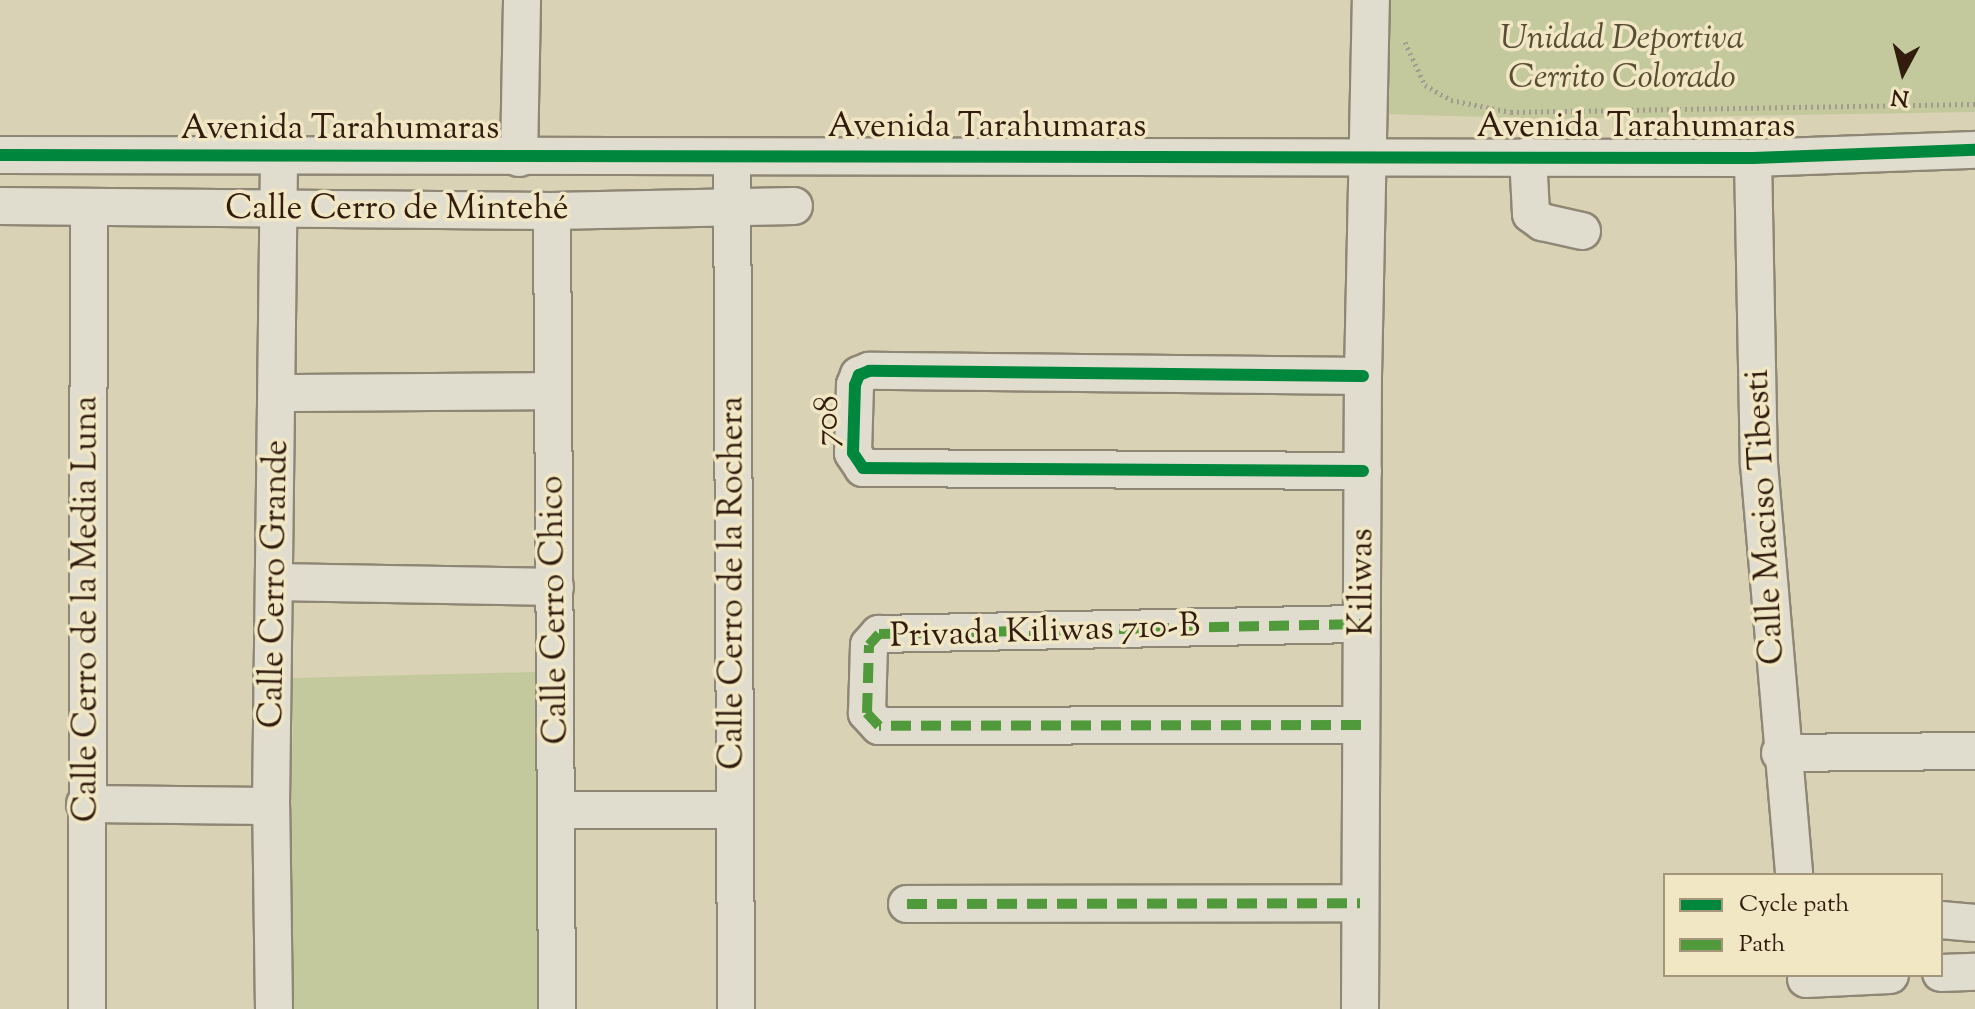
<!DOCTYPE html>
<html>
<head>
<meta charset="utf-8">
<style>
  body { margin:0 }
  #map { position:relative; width:1975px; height:1009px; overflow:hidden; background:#dad2b4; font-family:"Sorts Mill Goudy",serif }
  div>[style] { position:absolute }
  .green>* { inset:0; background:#c3c99d }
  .path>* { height:5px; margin-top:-2.5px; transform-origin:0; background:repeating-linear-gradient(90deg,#a19c8f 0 2px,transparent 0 6px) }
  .roads { filter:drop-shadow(2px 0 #8f8775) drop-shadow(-2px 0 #8f8775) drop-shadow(0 2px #8f8775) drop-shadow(0 -2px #8f8775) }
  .minor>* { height:36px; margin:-18px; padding:0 18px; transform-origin:18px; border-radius:18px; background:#e1ddce }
  .quiet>* { height:10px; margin-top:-5px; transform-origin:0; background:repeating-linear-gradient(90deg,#509a3c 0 20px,transparent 0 30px) }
  .cycleway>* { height:12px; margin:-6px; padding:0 6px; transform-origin:6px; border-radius:6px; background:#00873e }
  span { translate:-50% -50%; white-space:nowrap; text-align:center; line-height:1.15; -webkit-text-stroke:7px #f1e7c4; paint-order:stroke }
  .park-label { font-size:34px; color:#574e34; font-style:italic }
  .street-label { font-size:34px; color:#311c0e }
  .legend { position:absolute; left:1663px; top:873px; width:280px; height:104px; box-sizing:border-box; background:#f1e7c4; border:2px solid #a4967b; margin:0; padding:10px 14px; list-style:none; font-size:24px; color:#311c0e }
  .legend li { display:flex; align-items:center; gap:16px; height:40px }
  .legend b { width:40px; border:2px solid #a4967b }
  .north { position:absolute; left:1863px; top:32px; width:80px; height:80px; -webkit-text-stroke:6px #f1e7c4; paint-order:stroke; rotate:187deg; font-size:22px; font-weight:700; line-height:32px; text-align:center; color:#311c0e }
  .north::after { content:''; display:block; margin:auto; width:28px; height:36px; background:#311c0e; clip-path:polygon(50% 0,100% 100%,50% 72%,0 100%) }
</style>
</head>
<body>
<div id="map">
  <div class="green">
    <i style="clip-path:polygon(1379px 0,1975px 0,1975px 112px,1559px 119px,1379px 114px)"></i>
    <i style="clip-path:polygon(535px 672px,547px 812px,539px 1009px,290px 1009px,293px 678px)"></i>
  </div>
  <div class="path">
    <i style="left:1405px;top:42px;width:47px;rotate:65.1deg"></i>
    <i style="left:1425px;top:85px;width:30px;rotate:30deg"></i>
    <i style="left:1451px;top:100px;width:61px;rotate:11.3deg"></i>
    <i style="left:1511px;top:112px;width:464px;rotate:-1deg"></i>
  </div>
  <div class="roads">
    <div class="minor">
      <i style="left:0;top:155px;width:1753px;rotate:0.1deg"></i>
      <i style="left:1753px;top:158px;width:222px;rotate:-2.1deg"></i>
      <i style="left:1528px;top:156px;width:58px;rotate:87deg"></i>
      <i style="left:1531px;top:214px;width:14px;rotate:36deg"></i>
      <i style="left:1542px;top:222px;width:41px;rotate:12.7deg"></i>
      <i style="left:732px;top:157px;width:852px;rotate:89.73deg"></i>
      <i style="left:519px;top:158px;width:158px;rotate:-88.9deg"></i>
      <i style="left:1753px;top:158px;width:306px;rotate:88.9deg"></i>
      <i style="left:1759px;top:464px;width:412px;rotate:85.1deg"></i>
      <i style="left:0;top:206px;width:552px;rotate:0.52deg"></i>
      <i style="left:552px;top:211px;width:242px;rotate:-1.2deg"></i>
      <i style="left:552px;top:211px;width:798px;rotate:89.64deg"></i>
      <i style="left:1363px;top:376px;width:494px;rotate:-179.4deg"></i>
      <i style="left:869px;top:371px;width:11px;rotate:158deg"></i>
      <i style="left:859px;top:375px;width:11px;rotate:112deg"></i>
      <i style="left:855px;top:385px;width:68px;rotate:91.7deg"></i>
      <i style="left:853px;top:453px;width:18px;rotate:56deg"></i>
      <i style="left:863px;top:468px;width:500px;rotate:0.34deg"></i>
      <i style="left:278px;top:393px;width:273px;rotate:-0.4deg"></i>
      <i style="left:277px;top:582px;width:278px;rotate:1deg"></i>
      <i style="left:1361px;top:725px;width:482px;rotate:179.9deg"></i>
      <i style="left:879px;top:726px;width:18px;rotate:-133deg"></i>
      <i style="left:867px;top:713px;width:68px;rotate:-88.3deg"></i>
      <i style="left:869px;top:645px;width:15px;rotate:-48deg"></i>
      <i style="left:879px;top:634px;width:483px;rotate:-1.2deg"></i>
      <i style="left:1780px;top:753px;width:195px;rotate:-0.6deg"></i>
      <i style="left:85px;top:804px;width:186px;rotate:0.6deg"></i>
      <i style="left:559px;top:810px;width:174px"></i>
      <i style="left:907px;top:904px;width:453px;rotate:-0.1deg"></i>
      <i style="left:1941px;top:920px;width:34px;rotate:5deg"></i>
      <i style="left:1941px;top:973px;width:34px;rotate:-2deg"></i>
      <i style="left:1806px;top:979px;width:84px;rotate:-2.7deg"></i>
      <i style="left:87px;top:1009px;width:800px;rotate:-89.86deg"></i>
      <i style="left:274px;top:1009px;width:203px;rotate:-90.8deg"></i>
      <i style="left:271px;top:806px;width:647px;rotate:-89.29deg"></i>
      <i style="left:1360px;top:1009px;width:633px;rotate:-89.73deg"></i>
      <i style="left:1363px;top:376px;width:376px;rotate:-88.8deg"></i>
    </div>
  </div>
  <div class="quiet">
    <i style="left:1361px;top:725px;width:482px;rotate:179.9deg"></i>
    <i style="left:879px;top:726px;width:18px;rotate:-133deg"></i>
    <i style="left:867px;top:713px;width:68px;rotate:-88.3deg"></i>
    <i style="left:869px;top:645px;width:15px;rotate:-48deg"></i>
    <i style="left:879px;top:634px;width:483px;rotate:-1.2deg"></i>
    <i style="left:907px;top:904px;width:453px;rotate:-0.1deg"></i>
  </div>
  <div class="cycleway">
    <i style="left:0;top:155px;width:1753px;rotate:0.1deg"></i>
    <i style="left:1753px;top:158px;width:222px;rotate:-2.1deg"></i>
    <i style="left:1363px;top:376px;width:494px;rotate:-179.4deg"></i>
    <i style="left:869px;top:371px;width:11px;rotate:158deg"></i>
    <i style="left:859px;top:375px;width:11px;rotate:112deg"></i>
    <i style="left:855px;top:385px;width:68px;rotate:91.7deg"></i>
    <i style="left:853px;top:453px;width:18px;rotate:56deg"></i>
    <i style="left:863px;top:468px;width:500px;rotate:0.34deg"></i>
  </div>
  <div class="park-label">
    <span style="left:1622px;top:59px">Unidad Deportiva<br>Cerrito Colorado</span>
  </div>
  <div class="street-label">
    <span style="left:987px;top:128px">Avenida Tarahumaras</span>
    <span style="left:1636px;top:128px">Avenida Tarahumaras</span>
    <span style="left:340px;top:130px">Avenida Tarahumaras</span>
    <span style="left:397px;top:210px">Calle Cerro de Mintehé</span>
    <span style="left:828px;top:421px;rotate:-89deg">708</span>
    <span style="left:1766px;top:517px;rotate:-93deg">Calle Maciso Tibesti</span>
    <span style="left:1363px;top:582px;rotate:-90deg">Kiliwas</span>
    <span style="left:733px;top:583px;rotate:-90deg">Calle Cerro de la Rochera</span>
    <span style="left:275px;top:584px;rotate:-89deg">Calle Cerro Grande</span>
    <span style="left:87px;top:609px;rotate:-90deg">Calle Cerro de la Media Luna</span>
    <span style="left:555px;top:610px;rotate:-91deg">Calle Cerro Chico</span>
    <span style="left:1045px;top:632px;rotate:-2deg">Privada Kiliwas 710-B</span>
  </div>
  <ul class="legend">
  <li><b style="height:10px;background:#00873e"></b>Cycle path</li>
  <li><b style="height:10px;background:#509a3c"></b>Path</li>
  </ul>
  <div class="north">N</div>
</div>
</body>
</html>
